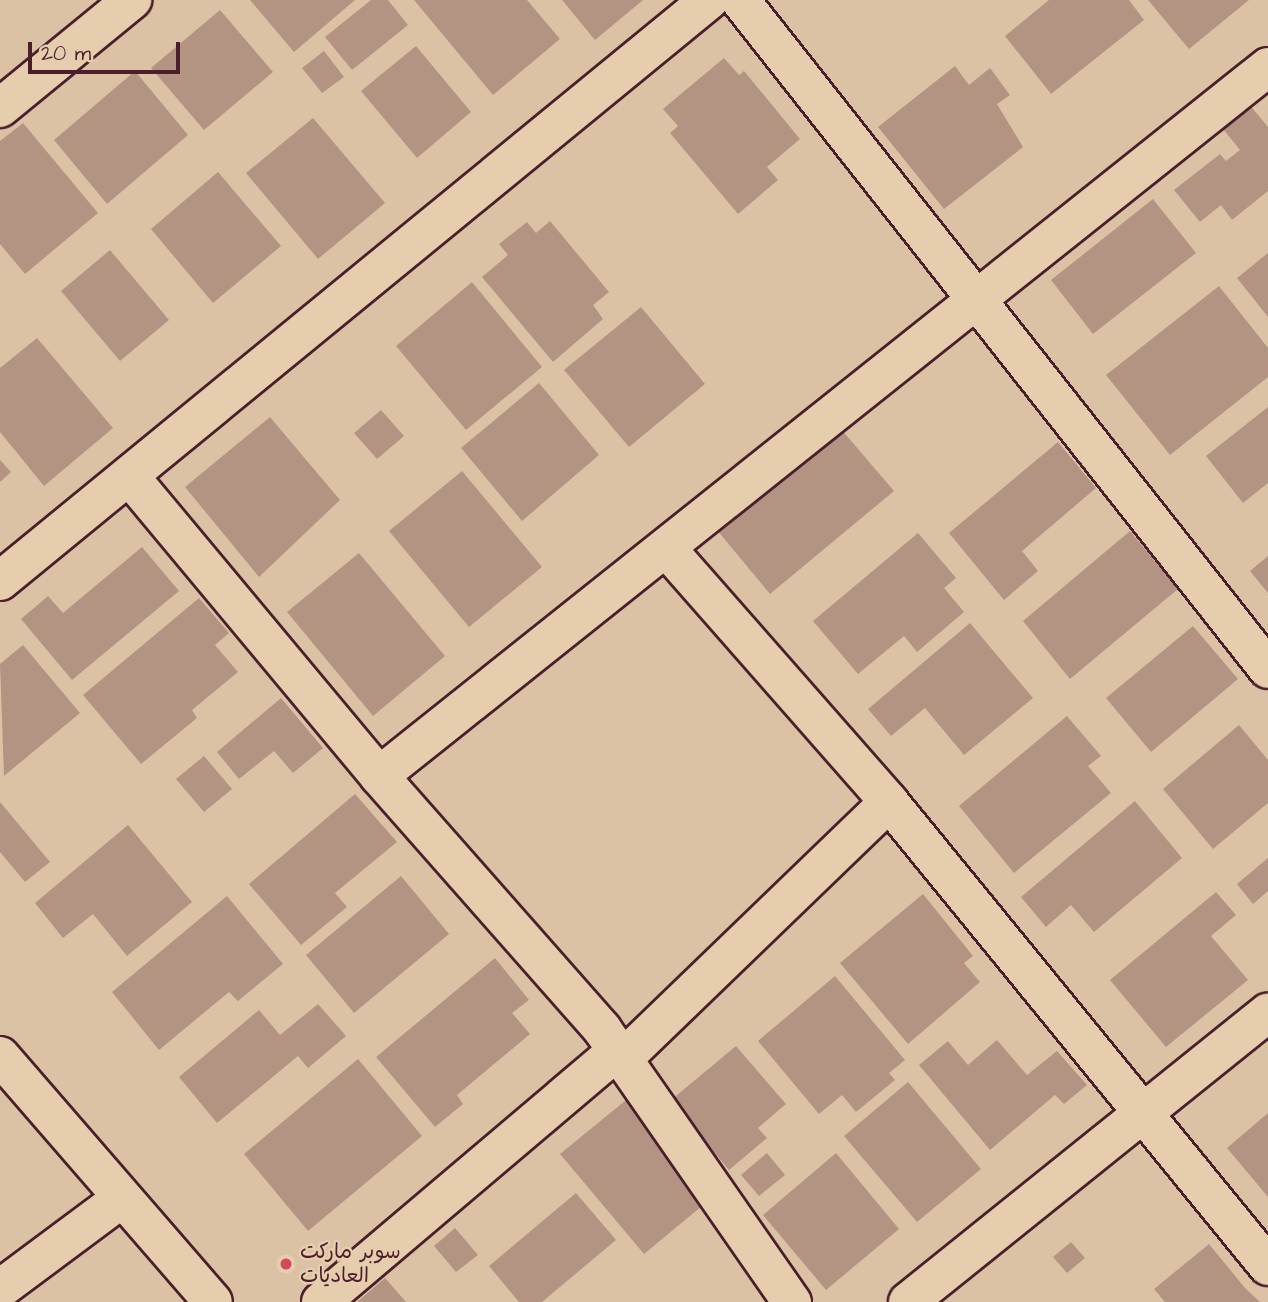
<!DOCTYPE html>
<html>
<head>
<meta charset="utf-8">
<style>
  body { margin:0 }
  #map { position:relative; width:1268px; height:1302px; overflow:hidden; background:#dcc2a5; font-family:"Architects Daughter","Playpen Sans Arabic",sans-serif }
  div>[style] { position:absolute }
  .building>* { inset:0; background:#b39483 }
  .roads { filter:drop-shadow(2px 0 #4a1f2b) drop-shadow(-2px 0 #4a1f2b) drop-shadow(0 2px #4a1f2b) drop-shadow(0 -2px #4a1f2b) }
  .minor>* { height:38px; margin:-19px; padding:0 19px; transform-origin:19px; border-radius:19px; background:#e5cdad }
  .tertiary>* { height:38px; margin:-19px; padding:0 19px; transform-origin:19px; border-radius:19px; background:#e5cdad }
  .dots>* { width:19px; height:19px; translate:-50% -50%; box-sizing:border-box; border:4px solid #e5cdad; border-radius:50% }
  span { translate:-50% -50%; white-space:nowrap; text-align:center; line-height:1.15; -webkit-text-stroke:5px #e5cdad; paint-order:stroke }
  .poi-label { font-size:21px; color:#4a1f2b }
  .left { translate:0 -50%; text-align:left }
  .scale { position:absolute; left:28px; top:42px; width:152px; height:32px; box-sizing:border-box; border:4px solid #4a1f2b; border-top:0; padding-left:9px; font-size:21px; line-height:24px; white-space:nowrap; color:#4a1f2b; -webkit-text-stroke:5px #e5cdad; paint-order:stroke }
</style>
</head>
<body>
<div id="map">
  <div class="building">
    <i style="clip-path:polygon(250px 0,355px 0,294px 52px)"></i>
    <i style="clip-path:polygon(371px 0,388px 0,408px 25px,352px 70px,325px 37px)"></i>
    <i style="clip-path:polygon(414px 0,527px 0,560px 39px,493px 95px)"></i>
    <i style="clip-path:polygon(562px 0,643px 0,595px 40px)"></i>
    <i style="clip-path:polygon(1049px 0,1129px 0,1144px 20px,1051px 94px,1005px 36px)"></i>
    <i style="clip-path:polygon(1148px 0,1249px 0,1189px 49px)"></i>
    <i style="clip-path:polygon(220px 10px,273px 72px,204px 130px,151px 68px)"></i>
    <i style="clip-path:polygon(416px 46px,471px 112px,417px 158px,361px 91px)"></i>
    <i style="clip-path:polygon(324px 51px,344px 77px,322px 93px,302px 68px)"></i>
    <i style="clip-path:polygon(724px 58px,739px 75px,744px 71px,800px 139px,767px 167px,778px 180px,738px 214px,670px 133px,678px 126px,663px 109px)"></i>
    <i style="clip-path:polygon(955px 66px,969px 85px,990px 68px,1010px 95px,997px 104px,1023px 147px,944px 209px,878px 127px)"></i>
    <i style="clip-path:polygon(135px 71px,188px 135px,107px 204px,54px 140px)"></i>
    <i style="clip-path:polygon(1243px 97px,1268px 127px,1268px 191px,1232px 220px,1221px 205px,1200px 222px,1174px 190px,1220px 154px,1226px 161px,1240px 150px,1215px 119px)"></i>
    <i style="clip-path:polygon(313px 118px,385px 203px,318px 259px,246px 173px)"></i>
    <i style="clip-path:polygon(23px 123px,98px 213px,25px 274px,0 244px,0 141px)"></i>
    <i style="clip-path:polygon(218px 172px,281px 246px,213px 303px,151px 229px)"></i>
    <i style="clip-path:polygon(1153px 199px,1196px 253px,1093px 334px,1051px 280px)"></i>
    <i style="clip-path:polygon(550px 221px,609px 292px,593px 305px,603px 319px,553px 362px,482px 277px,508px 255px,499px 244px,527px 222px,536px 233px)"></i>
    <i style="clip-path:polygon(110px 250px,169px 320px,120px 361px,61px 291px)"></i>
    <i style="clip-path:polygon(1268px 253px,1268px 317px,1237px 278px)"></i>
    <i style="clip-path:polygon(472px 282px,542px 367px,466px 430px,396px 346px)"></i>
    <i style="clip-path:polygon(1219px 286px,1268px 348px,1268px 377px,1170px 455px,1106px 375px)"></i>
    <i style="clip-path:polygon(641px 307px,705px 384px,629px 447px,564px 370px)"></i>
    <i style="clip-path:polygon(37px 338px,113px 428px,44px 486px,0 432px,0 368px)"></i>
    <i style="clip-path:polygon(539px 383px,599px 455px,522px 521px,461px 448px)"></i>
    <i style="clip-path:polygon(1268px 407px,1268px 483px,1243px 503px,1206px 456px)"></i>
    <i style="clip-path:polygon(381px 410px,404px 436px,377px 459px,354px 433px)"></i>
    <i style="clip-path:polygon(270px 417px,340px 500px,259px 577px,185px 487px)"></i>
    <i style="clip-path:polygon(835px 422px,894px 491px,770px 594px,712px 524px)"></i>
    <i style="clip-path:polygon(1058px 442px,1096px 488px,1022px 551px,1038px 571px,1004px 600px,949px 533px)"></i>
    <i style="clip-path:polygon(0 460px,11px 472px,0 482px)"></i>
    <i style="clip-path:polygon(462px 471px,542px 567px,469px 627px,389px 531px)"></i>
    <i style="clip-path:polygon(1130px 531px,1178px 589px,1070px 679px,1023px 621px)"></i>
    <i style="clip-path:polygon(918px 533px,956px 578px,944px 588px,964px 612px,917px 652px,904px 636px,858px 674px,813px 621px)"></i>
    <i style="clip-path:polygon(142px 547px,179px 591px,72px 680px,21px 619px,48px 596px,63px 613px)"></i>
    <i style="clip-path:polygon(359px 553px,445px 656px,373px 716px,287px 612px)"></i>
    <i style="clip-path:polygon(1268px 556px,1268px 593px,1250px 571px)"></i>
    <i style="clip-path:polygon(199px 598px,229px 633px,215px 645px,238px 672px,192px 710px,197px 718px,141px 764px,83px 695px)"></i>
    <i style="clip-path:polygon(970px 623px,1033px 698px,964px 755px,925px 708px,891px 736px,868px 709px)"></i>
    <i style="clip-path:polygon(1193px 626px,1238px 679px,1151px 752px,1106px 698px)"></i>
    <i style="clip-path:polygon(23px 645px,80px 713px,4px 776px,0 664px)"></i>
    <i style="clip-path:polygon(281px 698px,323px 748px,293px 773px,274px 751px,239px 779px,217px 752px)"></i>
    <i style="clip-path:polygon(1067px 716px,1101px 756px,1088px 766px,1111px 793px,1014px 873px,959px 806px)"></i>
    <i style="clip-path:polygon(1239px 725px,1268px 760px,1268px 803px,1213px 849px,1163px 789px)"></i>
    <i style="clip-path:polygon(204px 756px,232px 789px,204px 812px,176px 779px)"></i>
    <i style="clip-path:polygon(355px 794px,397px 842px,335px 893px,347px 907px,301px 945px,249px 884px)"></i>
    <i style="clip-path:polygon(1135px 801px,1182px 858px,1094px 932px,1071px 905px,1046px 927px,1021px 897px)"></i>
    <i style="clip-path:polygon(0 802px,50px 862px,25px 882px,0 852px)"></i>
    <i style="clip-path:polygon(128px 825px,192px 902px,127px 956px,93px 914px,63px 938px,35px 903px)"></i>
    <i style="clip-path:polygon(1268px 858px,1268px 891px,1253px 904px,1237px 884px)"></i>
    <i style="clip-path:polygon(401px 876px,449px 934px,354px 1013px,306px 955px)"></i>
    <i style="clip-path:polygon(1216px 892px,1236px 915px,1211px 936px,1248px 980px,1166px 1047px,1110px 980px)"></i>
    <i style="clip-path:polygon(923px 894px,973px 956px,964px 963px,980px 982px,908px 1044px,840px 963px)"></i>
    <i style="clip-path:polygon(227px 896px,283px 964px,238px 1001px,229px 992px,159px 1050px,112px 992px)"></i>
    <i style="clip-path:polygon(495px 958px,529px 1000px,512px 1013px,530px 1034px,457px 1095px,463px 1104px,435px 1127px,376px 1057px)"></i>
    <i style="clip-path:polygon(835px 976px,905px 1060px,889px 1073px,895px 1080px,856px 1112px,842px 1095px,819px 1114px,758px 1041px)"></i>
    <i style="clip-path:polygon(318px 1004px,346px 1036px,308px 1068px,298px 1056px,217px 1123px,179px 1077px,259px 1010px,280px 1035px)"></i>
    <i style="clip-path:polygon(997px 1040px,1027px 1075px,1057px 1051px,1087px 1085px,1064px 1104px,1055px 1095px,990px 1150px,919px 1065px,948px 1041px,968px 1065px)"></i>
    <i style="clip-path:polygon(736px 1046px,786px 1104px,758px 1128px,767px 1138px,729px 1170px,671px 1100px)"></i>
    <i style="clip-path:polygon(358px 1059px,422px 1136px,308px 1231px,244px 1154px)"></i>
    <i style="clip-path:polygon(908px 1082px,981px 1169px,917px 1222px,844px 1136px)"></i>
    <i style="clip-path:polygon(631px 1096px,714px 1196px,644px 1254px,560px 1154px)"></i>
    <i style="clip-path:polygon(1268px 1113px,1268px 1197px,1227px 1148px)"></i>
    <i style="clip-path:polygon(767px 1153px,785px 1175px,759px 1196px,741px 1175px)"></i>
    <i style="clip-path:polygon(836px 1153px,899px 1229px,826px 1290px,763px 1215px)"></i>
    <i style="clip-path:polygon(576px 1193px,616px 1240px,542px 1302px,519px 1302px,489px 1266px)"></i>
    <i style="clip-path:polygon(455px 1228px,478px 1255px,456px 1272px,434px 1246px)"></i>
    <i style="clip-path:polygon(1071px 1242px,1085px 1258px,1067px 1273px,1053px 1257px)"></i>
    <i style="clip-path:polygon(1209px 1244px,1245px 1288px,1260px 1302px,1165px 1302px,1154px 1289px)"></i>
    <i style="clip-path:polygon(385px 1278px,406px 1302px,357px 1302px)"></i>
  </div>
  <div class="roads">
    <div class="minor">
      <i style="left:740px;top:0;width:852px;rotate:51.72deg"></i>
      <i style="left:0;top:108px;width:171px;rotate:-39.3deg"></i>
      <i style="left:130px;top:477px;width:389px;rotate:50.2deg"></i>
      <i style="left:379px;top:776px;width:337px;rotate:48.6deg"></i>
      <i style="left:602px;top:1029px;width:333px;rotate:55.2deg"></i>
      <i style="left:667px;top:549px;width:337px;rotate:48.7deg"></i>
      <i style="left:889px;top:802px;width:599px;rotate:50.76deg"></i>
      <i style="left:0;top:581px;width:917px;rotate:-39.33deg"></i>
      <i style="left:379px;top:776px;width:1137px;rotate:-38.57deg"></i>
      <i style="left:0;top:1289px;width:152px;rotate:-36.7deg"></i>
      <i style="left:321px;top:1302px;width:387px;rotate:-40.3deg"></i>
      <i style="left:616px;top:1052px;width:16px;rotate:-7deg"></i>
      <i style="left:632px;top:1050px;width:357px;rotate:-44deg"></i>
      <i style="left:908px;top:1302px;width:462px;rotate:-38.8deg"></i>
    </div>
    <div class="tertiary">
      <i style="left:0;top:1056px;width:325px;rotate:49.1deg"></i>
    </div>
  </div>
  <div class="dots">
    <i style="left:286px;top:1264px;background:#d1495b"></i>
  </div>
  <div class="poi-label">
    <span class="left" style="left:300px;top:1264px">سوبر ماركت<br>العاديات</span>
  </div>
  <div class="scale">20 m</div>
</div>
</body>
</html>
